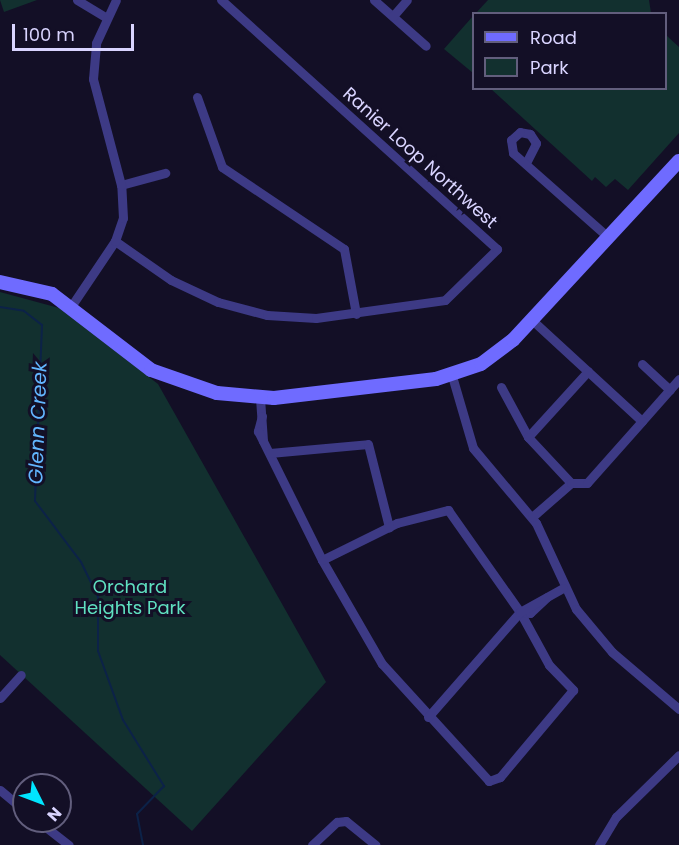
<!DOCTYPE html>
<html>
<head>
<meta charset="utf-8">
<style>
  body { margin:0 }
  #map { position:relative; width:679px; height:845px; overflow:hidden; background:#130f26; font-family:Poppins,sans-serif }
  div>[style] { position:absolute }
  .green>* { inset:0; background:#12302f }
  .stream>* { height:2px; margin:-1px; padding:0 1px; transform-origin:1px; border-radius:1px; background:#0c2248 }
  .street>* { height:9px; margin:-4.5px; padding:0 4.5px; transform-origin:4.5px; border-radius:4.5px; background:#3d3a85 }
  .secondary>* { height:14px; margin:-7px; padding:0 7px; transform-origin:7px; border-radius:7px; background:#6f6bff }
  span { translate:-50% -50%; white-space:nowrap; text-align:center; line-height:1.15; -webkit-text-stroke:6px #130f26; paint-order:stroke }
  .street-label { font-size:18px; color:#d9d4ff }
  .park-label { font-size:18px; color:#5fe0c0 }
  .water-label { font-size:20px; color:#62b6ff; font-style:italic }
  .legend { position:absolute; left:472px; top:12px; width:195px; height:78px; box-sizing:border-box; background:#130f26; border:2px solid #625e7d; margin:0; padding:8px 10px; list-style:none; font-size:18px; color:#d9d4ff }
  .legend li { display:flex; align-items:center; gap:12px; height:30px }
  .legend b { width:30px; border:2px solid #625e7d }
  .north { position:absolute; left:12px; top:773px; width:60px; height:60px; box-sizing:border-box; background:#130f26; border:2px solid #625e7d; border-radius:50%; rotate:132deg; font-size:16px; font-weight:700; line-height:24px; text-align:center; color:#d9d4ff }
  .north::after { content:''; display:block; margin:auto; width:21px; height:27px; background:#00e5ff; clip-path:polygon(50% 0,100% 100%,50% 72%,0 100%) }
  .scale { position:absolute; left:12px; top:24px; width:122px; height:27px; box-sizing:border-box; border:3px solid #d9d4ff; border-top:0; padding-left:8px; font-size:18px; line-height:21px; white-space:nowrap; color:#d9d4ff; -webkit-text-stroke:4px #130f26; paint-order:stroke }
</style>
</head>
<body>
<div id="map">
  <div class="green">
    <i style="clip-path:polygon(0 0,37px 0,4px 12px)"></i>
    <i style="clip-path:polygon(488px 0,649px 0,651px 13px,476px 13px)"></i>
    <i style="clip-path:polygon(473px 16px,473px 73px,444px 49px)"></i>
    <i style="clip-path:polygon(666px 35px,679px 47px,679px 133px,628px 190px,615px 179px,606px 187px,595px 177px,592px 181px,491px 89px,666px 88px)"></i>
    <i style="clip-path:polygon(0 292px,59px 308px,158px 384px,326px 682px,192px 831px,0 655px)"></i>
  </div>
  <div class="stream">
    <i style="left:0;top:307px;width:24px;rotate:9deg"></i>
    <i style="left:24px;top:311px;width:23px;rotate:38deg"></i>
    <i style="left:42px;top:325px;width:176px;rotate:92.3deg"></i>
    <i style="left:35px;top:501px;width:76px;rotate:53deg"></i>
    <i style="left:81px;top:562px;width:39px;rotate:64deg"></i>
    <i style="left:98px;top:597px;width:54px;rotate:90deg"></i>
    <i style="left:98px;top:651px;width:73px;rotate:70.1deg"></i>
    <i style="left:123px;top:720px;width:78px;rotate:58.2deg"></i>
    <i style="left:164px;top:786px;width:39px;rotate:134deg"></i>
    <i style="left:137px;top:814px;width:32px;rotate:79deg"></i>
  </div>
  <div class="street">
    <i style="left:77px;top:0;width:33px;rotate:31deg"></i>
    <i style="left:374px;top:0;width:69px;rotate:41.5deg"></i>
    <i style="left:393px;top:16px;width:21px;rotate:-49deg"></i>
    <i style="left:197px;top:97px;width:74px;rotate:70.3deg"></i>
    <i style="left:222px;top:167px;width:147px;rotate:33.9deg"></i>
    <i style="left:344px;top:249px;width:66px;rotate:79.5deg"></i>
    <i style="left:527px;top:161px;width:20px;rotate:-63deg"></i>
    <i style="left:536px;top:143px;width:11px;rotate:-124deg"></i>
    <i style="left:530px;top:134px;width:10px;rotate:-169deg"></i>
    <i style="left:520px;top:132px;width:12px;rotate:138deg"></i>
    <i style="left:511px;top:140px;width:13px;rotate:81deg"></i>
    <i style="left:513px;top:153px;width:127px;rotate:41.5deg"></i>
    <i style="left:121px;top:185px;width:46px;rotate:-15.3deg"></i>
    <i style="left:115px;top:241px;width:68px;rotate:34.9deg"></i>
    <i style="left:171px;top:280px;width:52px;rotate:25.1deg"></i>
    <i style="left:218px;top:302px;width:51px;rotate:14.9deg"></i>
    <i style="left:267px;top:315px;width:49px;rotate:3.5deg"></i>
    <i style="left:316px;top:318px;width:130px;rotate:-7.9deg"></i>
    <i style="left:445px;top:300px;width:73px;rotate:-44.4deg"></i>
    <i style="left:497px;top:249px;width:372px;rotate:-137.9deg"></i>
    <i style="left:72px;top:305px;width:77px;rotate:-56.1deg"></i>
    <i style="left:115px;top:241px;width:24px;rotate:-71deg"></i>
    <i style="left:123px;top:218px;width:33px;rotate:-93deg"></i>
    <i style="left:121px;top:185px;width:110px;rotate:-104.8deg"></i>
    <i style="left:93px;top:79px;width:36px;rotate:-85deg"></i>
    <i style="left:96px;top:43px;width:47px;rotate:-65.1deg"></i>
    <i style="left:532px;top:320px;width:149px;rotate:42.6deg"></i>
    <i style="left:642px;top:421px;width:56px;rotate:-48.6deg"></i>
    <i style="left:642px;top:364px;width:38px;rotate:43deg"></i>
    <i style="left:452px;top:376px;width:75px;rotate:73.7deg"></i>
    <i style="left:473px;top:448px;width:98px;rotate:50deg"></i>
    <i style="left:536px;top:523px;width:95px;rotate:65.1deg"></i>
    <i style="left:576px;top:609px;width:56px;rotate:50.1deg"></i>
    <i style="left:612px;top:652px;width:88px;rotate:40.4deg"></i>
    <i style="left:501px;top:387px;width:57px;rotate:61.6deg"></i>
    <i style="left:528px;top:437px;width:89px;rotate:-47.7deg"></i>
    <i style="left:260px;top:398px;width:43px;rotate:86deg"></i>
    <i style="left:262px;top:416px;width:16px;rotate:105deg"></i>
    <i style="left:258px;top:431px;width:144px;rotate:63.6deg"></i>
    <i style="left:528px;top:437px;width:63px;rotate:46.9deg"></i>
    <i style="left:270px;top:453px;width:98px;rotate:-5.2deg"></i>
    <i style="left:368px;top:444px;width:86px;rotate:75.8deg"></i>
    <i style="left:532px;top:517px;width:52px;rotate:-41.1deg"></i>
    <i style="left:571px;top:483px;width:16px"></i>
    <i style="left:587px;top:483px;width:83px;rotate:-48.4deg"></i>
    <i style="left:520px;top:612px;width:60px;rotate:61.3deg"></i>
    <i style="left:549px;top:665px;width:35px;rotate:46deg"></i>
    <i style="left:573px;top:690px;width:114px;rotate:130deg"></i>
    <i style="left:500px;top:777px;width:12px;rotate:160deg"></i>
    <i style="left:489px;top:781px;width:159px;rotate:-132.4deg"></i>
    <i style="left:382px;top:664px;width:120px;rotate:-120deg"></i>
    <i style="left:322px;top:560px;width:84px;rotate:-26.3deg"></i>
    <i style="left:397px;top:523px;width:53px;rotate:-14.3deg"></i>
    <i style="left:448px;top:510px;width:125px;rotate:54.8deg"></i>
    <i style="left:520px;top:612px;width:10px;rotate:6deg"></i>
    <i style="left:530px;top:613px;width:23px;rotate:-43deg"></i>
    <i style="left:0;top:698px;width:31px;rotate:-48deg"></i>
    <i style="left:428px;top:717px;width:140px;rotate:-48.8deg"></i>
    <i style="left:520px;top:612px;width:49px;rotate:-29.2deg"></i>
    <i style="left:0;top:790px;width:31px;rotate:40deg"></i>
    <i style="left:38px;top:821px;width:39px;rotate:38deg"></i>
    <i style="left:312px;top:845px;width:34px;rotate:-43deg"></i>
    <i style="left:337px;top:822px;width:9px;rotate:-6deg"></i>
    <i style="left:346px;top:821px;width:38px;rotate:39deg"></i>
    <i style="left:599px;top:845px;width:33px;rotate:-59deg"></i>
    <i style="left:616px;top:817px;width:88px;rotate:-44.5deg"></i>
  </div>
  <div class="secondary">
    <i style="left:0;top:282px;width:53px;rotate:13deg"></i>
    <i style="left:52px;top:294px;width:125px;rotate:37.5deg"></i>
    <i style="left:151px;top:370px;width:70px;rotate:19.2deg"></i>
    <i style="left:217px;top:393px;width:57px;rotate:5deg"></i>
    <i style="left:274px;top:398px;width:163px;rotate:-6.7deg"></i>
    <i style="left:436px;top:379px;width:47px;rotate:-18.4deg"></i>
    <i style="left:481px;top:364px;width:40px;rotate:-37deg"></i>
    <i style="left:513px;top:340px;width:244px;rotate:-47.2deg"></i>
  </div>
  <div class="street-label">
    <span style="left:420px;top:158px;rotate:42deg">Ranier Loop Northwest</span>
  </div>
  <div class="park-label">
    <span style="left:130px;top:598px">Orchard<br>Heights Park</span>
  </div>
  <div class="water-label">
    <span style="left:38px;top:423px;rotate:-88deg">Glenn Creek</span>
  </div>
  <ul class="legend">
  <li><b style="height:8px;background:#6f6bff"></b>Road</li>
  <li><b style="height:16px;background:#12302f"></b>Park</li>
  </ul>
  <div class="north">N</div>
  <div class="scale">100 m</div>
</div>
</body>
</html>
